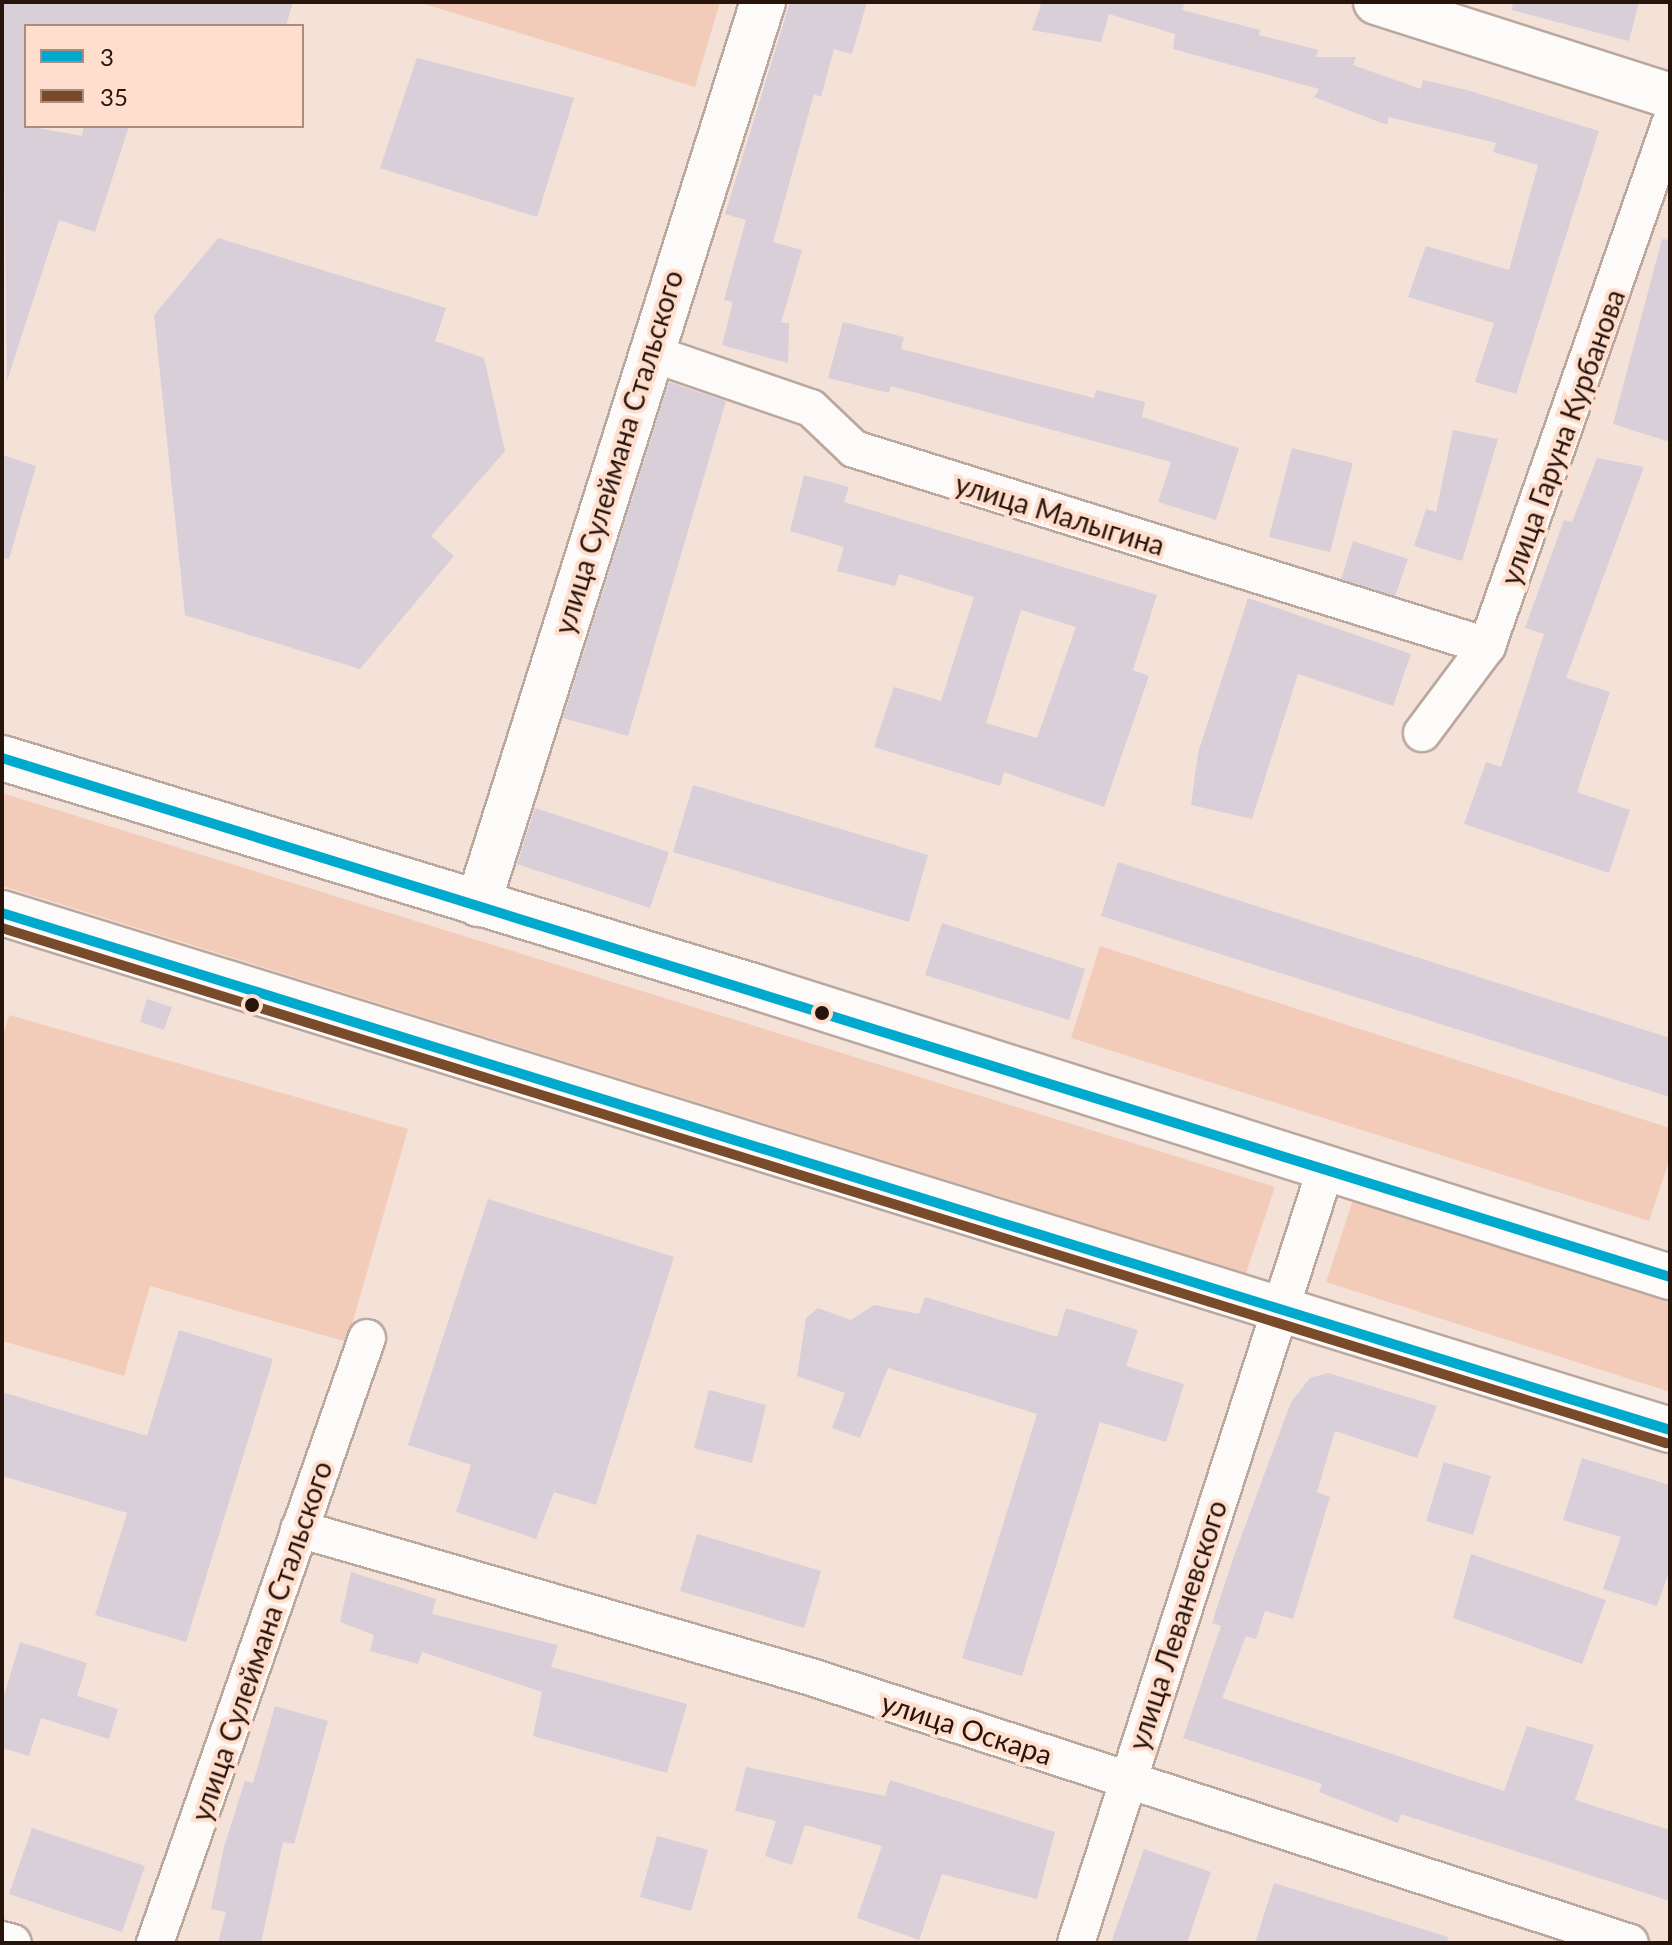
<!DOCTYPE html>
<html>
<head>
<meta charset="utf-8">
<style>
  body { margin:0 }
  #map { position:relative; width:1672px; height:1945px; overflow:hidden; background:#f4e2d9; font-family:Lato,sans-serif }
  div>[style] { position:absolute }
  .green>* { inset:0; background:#f3ccb9 }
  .building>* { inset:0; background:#d8cfd8 }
  .roads { filter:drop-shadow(2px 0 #baa89f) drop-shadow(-2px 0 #baa89f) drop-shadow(0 2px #baa89f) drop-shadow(0 -2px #baa89f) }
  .minor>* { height:36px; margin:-18px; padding:0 18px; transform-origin:18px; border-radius:18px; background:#fdfbf9 }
  .secondary>* { height:44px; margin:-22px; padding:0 22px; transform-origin:22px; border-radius:22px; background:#fdfbf9 }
  .primary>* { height:44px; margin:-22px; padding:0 22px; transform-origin:22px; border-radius:22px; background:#fdfbf9 }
  .bus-1>* { height:10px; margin:-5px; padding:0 5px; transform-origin:5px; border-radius:5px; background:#00a9ce }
  .bus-2>* { height:10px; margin:-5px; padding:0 5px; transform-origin:5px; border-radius:5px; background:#7a4b2a }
  .dots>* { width:22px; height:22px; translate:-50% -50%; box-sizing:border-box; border:4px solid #ffdece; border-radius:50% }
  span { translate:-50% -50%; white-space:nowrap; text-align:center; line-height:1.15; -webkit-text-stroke:8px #ffdece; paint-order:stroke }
  .street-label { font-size:28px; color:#27140a }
  .frame { position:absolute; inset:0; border:4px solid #27140a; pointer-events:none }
  .legend { position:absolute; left:24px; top:24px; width:280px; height:104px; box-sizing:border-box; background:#ffdece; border:2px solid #a98d80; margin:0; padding:10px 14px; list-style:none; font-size:24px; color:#27140a }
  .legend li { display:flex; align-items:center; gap:16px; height:40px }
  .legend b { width:40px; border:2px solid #a98d80 }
</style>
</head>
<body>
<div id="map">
  <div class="green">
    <i style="clip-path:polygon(418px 2px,720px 2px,695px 87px)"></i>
    <i style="clip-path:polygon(2px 793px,1275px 1187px,1246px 1273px,2px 886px)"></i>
    <i style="clip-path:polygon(1100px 946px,1670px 1128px,1670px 1158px,1649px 1221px,1071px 1038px)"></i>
    <i style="clip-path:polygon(9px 1015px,408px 1129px,347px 1342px,150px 1286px,124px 1376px,2px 1341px,2px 1039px)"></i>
    <i style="clip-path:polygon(1353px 1200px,1670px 1302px,1670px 1392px,1326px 1282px)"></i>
  </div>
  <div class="building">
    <i style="clip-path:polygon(2px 2px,293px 2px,286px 26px,26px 26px,26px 126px,82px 136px,84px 126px,129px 126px,95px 232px,59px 220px,7px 381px)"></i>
    <i style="clip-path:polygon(790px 2px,867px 2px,852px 54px,834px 49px,821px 97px,814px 94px,773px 242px,802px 250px,781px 323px,789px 323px,788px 363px,722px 345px,733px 302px,724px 300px,746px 220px,725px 214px)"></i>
    <i style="clip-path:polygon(1042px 2px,1185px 2px,1182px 10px,1260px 30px,1259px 35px,1318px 50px,1316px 57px,1356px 57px,1353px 65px,1421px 89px,1423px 80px,1467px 90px,1599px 131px,1516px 394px,1475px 382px,1494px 323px,1408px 297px,1426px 246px,1509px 270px,1538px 165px,1493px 152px,1496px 143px,1389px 117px,1387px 125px,1314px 97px,1319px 89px,1173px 49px,1175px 34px,1109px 14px,1101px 42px,1032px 30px)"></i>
    <i style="clip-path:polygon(1513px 2px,1639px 2px,1629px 41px,1512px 10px)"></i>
    <i style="clip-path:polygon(417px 58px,574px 98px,537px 217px,380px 168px)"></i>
    <i style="clip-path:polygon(218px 238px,446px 308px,435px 341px,484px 358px,505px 451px,431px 536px,454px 556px,360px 669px,185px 615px,154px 315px)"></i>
    <i style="clip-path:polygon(1662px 239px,1670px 240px,1670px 442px,1613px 424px)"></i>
    <i style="clip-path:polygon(843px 322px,904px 337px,901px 349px,1094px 398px,1096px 390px,1145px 402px,1142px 417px,1239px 448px,1216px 520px,1158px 502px,1171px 462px,891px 386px,889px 393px,828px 378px)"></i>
    <i style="clip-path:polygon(669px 382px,726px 401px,628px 736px,563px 718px)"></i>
    <i style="clip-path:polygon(1453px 430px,1498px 439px,1462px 561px,1414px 546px,1426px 509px,1436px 512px)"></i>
    <i style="clip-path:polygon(1292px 448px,1353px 463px,1330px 552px,1269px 537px)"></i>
    <i style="clip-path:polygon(2px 455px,36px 466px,9px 559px,2px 558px)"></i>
    <i style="clip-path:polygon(1597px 458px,1644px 467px,1566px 678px,1610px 692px,1577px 792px,1630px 810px,1609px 873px,1464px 824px,1486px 762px,1501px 767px,1544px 634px,1525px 628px,1564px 520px,1572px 522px)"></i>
    <i style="clip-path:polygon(evenodd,804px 475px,849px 487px,844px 502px,1157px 595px,1133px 670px,1149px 676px,1104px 807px,1004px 772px,1000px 786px,874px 747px,894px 687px,941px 701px,974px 597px,899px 574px,895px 586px,837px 571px,844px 547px,790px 531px,804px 475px,1021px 610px,1076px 627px,1037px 738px,986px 723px,1021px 610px)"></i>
    <i style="clip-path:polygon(1353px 541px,1408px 559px,1395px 596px,1341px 579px)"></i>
    <i style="clip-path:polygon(1248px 598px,1411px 654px,1393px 706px,1298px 674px,1252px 819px,1191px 805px,1198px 753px)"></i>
    <i style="clip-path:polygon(693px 785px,928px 855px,909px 922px,673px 852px)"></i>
    <i style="clip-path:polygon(535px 808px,669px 852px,650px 908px,517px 864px)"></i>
    <i style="clip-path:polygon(1118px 862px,1670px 1038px,1670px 1097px,1101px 916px)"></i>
    <i style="clip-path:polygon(942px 923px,1085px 969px,1069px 1020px,925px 975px)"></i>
    <i style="clip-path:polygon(147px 999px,172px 1007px,164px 1030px,140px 1022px)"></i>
    <i style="clip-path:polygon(488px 1199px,674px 1257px,596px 1505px,554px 1492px,536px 1539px,456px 1512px,471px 1465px,408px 1445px)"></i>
    <i style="clip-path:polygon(925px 1297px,1057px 1337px,1066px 1308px,1138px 1330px,1126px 1366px,1184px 1384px,1166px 1442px,1100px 1422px,1022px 1676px,962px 1658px,1037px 1414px,888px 1368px,860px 1438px,832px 1428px,845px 1393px,797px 1376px,806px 1318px,818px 1308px,851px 1320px,874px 1305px,919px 1314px)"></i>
    <i style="clip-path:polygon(179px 1330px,273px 1359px,186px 1642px,95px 1615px,127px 1513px,2px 1476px,2px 1392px,147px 1436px)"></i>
    <i style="clip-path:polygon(1328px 1373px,1437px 1406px,1417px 1458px,1335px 1431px,1317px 1492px,1330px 1497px,1293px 1619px,1265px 1611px,1256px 1639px,1246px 1636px,1222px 1698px,1504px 1791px,1527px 1726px,1594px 1745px,1575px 1800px,1670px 1830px,1670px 1901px,1401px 1814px,1398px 1823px,1319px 1792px,1322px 1784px,1183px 1738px,1221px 1626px,1212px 1623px,1234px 1556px,1291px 1402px,1310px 1378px)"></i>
    <i style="clip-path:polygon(709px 1390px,766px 1405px,752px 1463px,694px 1448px)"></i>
    <i style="clip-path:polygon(1582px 1458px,1670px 1485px,1670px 1569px,1657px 1606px,1603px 1589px,1621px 1537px,1563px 1520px)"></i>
    <i style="clip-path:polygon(1444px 1462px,1491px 1476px,1473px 1535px,1426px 1521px)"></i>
    <i style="clip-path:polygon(697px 1534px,821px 1571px,804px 1628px,680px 1591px)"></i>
    <i style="clip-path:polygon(1471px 1554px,1606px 1600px,1582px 1664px,1453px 1618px)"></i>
    <i style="clip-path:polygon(351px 1572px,436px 1599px,432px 1614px,558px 1645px,551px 1667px,687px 1704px,667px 1773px,533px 1736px,542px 1692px,422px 1652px,418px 1664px,370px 1651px,374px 1635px,340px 1622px)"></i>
    <i style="clip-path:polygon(20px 1642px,87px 1663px,77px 1696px,118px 1709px,109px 1739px,41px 1718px,29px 1756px,2px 1748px,2px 1702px)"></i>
    <i style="clip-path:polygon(275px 1706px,328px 1721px,294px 1844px,283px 1842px,261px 1943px,218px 1943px,226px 1912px,211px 1909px,224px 1847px,245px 1781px,253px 1783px)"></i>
    <i style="clip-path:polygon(746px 1767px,885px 1796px,890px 1780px,1055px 1832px,1037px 1899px,942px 1874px,919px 1940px,857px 1918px,882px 1846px,805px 1825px,792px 1865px,765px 1856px,776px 1821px,735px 1811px)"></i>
    <i style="clip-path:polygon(32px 1828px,145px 1866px,122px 1932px,9px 1894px)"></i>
    <i style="clip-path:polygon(657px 1836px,708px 1850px,691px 1911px,640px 1897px)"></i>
    <i style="clip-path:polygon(1144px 1849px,1211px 1872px,1187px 1943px,1111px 1943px)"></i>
    <i style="clip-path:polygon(1274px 1883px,1448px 1937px,1447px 1943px,1255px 1943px)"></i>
  </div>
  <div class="roads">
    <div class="minor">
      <i style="left:648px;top:352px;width:172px;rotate:19deg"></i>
      <i style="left:811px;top:408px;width:59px;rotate:43.6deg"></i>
      <i style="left:854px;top:449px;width:663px;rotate:17.29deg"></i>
      <i style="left:1422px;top:733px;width:109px;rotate:-53.2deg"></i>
      <i style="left:1487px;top:646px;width:553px;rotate:-70.68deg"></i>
      <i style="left:299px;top:1529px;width:530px;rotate:16.11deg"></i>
      <i style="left:808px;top:1676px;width:864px;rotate:17.99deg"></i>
      <i style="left:2px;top:1940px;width:11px;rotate:15deg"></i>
      <i style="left:155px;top:1943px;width:641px;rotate:-70.69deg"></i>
      <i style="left:1076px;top:1943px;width:817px;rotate:-72.12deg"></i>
    </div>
    <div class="secondary">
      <i style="left:1376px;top:2px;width:309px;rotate:17.7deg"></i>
      <i style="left:478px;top:904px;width:946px;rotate:-72.47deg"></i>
    </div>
    <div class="primary">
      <i style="left:2px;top:758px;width:788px;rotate:16.89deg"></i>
      <i style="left:756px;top:987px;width:959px;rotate:17.6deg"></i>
      <i style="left:2px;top:913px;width:1746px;rotate:17.22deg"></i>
    </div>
  </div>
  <div class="bus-1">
    <i style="left:2px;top:758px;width:1747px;rotate:17.28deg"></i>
    <i style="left:2px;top:913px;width:1746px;rotate:17.22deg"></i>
  </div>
  <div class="bus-2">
    <i style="left:2px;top:928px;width:1742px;rotate:17.2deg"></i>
  </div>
  <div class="dots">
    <i style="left:252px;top:1005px;background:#27140a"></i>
    <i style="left:822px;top:1013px;background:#27140a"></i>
  </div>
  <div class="street-label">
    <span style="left:1562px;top:437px;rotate:-70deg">улица Гаруна Курбанова</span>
    <span style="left:618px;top:452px;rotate:-73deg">улица Сулеймана Стальского</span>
    <span style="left:1060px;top:514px;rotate:17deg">улица Малыгина</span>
    <span style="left:1177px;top:1625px;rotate:-72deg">улица Леваневского</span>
    <span style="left:261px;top:1641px;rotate:-71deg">улица Сулеймана Стальского</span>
    <span style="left:967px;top:1728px;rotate:18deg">улица Оскара</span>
  </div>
  <div class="frame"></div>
  <ul class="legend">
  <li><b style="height:10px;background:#00a9ce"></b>3</li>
  <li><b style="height:10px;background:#7a4b2a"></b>35</li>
  </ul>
</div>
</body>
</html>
